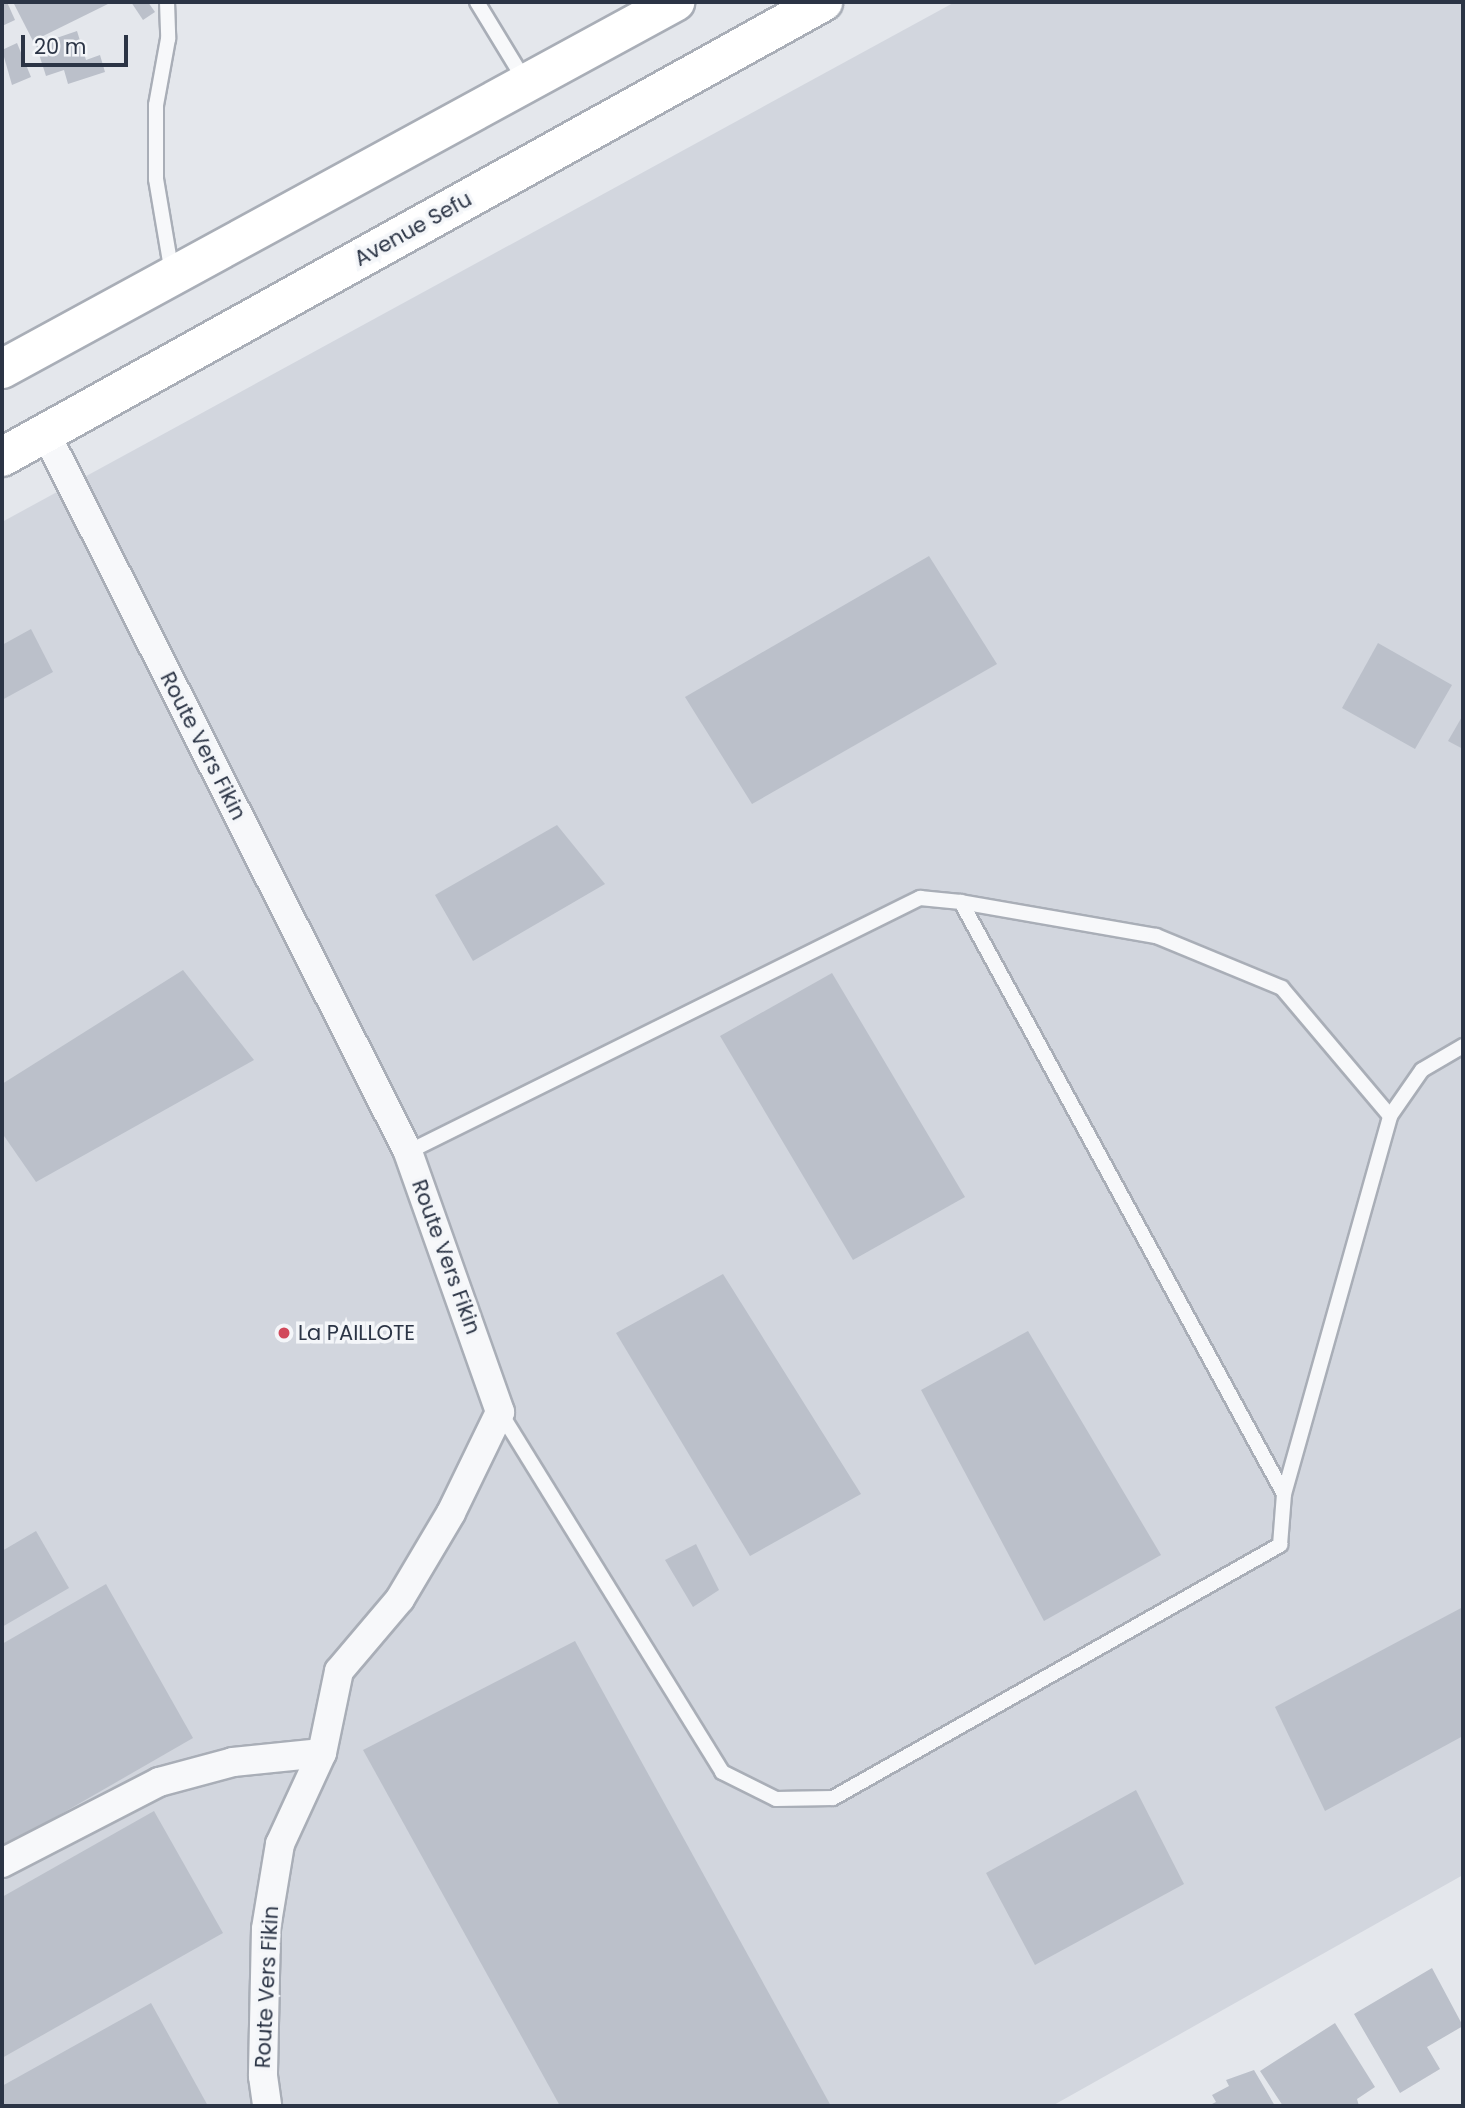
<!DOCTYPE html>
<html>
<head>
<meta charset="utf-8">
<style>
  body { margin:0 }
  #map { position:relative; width:1465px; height:2108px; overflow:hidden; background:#e4e7ec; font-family:Poppins,sans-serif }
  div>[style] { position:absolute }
  .built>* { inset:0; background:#d2d6de }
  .building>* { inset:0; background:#bbc0ca }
  .roads { filter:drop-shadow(2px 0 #a9aeb7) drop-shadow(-2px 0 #a9aeb7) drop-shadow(0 2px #a9aeb7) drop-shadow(0 -2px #a9aeb7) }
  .lane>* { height:14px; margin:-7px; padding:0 7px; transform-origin:7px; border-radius:7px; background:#f7f8fa }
  .street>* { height:28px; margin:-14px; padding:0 14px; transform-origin:14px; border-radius:14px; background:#f7f8fa }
  .secondary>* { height:38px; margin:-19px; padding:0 19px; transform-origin:19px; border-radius:19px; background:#fff }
  .dots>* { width:19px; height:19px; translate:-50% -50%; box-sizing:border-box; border:4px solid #f4f6f9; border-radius:50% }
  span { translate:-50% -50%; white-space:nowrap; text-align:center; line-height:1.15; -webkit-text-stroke:7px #f4f6f9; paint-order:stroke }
  .street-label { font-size:21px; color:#2b3445 }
  .poi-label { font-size:21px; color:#2b3445 }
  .left { translate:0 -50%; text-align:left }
  .frame { position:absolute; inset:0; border:4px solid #2b3445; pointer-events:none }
  .scale { position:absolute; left:21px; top:35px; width:107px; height:32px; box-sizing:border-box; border:4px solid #2b3445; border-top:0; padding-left:9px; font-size:21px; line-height:24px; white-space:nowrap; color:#2b3445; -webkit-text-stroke:5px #f4f6f9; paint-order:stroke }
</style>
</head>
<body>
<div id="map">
  <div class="built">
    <i style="clip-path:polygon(955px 2px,1463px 2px,1463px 1875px,1052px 2106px,2px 2106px,2px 522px)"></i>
  </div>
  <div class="building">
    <i style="clip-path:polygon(2px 2px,7px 2px,15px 20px,2px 26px)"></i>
    <i style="clip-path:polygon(13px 2px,112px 2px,33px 41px)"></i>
    <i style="clip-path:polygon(131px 2px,148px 2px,155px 12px,143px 20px)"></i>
    <i style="clip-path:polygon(77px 31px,86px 60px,100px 55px,105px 72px,68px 84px,64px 70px,46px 76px,36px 45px)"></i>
    <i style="clip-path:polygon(17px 43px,31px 77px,12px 85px,2px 50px)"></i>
    <i style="clip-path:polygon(929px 556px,997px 664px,752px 804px,685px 697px)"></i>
    <i style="clip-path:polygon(31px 629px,53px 672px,2px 700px,2px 645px)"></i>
    <i style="clip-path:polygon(1378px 643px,1452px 685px,1415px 749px,1342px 708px)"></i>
    <i style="clip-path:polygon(1463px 715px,1463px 749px,1448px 741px)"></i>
    <i style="clip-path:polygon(557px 825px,605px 884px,473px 961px,435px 895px)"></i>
    <i style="clip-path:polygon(183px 970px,254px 1060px,36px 1182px,2px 1133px,2px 1084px)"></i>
    <i style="clip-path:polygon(832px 973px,965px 1197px,853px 1260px,720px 1036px)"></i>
    <i style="clip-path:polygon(723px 1274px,861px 1494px,750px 1556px,616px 1333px)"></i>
    <i style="clip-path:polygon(1028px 1331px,1161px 1555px,1044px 1621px,921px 1390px)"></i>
    <i style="clip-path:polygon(36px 1531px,69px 1588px,2px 1627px,2px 1551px)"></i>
    <i style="clip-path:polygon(696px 1544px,719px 1590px,693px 1607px,665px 1560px)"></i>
    <i style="clip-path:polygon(106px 1584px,193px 1738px,2px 1848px,2px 1644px)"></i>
    <i style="clip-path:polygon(1463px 1607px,1463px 1736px,1325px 1811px,1275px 1707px)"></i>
    <i style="clip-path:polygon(575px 1641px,831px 2106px,560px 2106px,363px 1750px)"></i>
    <i style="clip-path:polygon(1136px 1790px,1184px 1884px,1035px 1965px,986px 1873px)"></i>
    <i style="clip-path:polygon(154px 1811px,223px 1933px,2px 2058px,2px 1897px)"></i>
    <i style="clip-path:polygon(1432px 1968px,1463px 2026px,1427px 2047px,1440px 2069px,1400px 2093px,1354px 2014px)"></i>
    <i style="clip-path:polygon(151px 2003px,208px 2106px,2px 2106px,2px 2086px)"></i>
    <i style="clip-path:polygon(1335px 2023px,1375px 2087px,1357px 2099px,1359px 2106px,1283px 2106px,1260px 2071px)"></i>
    <i style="clip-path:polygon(1254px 2070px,1275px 2106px,1208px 2106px,1216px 2102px,1212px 2095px,1229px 2086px,1226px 2080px)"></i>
  </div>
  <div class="roads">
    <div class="lane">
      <i style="left:167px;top:2px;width:37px;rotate:88deg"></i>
      <i style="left:168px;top:39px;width:67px;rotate:100.3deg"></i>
      <i style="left:156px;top:105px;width:74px;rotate:90deg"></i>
      <i style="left:156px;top:179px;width:96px;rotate:80.4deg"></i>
      <i style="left:477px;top:2px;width:92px;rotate:58.7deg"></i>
      <i style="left:961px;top:902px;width:198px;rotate:9.9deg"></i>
      <i style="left:1156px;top:936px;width:136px;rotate:22.4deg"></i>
      <i style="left:1282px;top:988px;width:167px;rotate:49.8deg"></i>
      <i style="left:408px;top:1152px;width:572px;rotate:-26.39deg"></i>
      <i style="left:920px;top:898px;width:41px;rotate:5.6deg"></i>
      <i style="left:961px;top:902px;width:674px;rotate:61.38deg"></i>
      <i style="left:500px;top:1412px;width:423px;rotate:58.3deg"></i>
      <i style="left:722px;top:1772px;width:60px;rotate:26.6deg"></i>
      <i style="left:776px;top:1799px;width:57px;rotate:-1deg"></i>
      <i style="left:833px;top:1798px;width:514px;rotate:-29.51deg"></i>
      <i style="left:1280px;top:1545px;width:51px;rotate:-85.5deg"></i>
      <i style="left:1284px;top:1494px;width:393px;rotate:-74.3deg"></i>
      <i style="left:1390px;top:1116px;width:56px;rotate:-55.2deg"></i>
      <i style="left:1422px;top:1070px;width:48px;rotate:-30.3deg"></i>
    </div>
    <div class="street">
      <i style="left:45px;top:432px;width:806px;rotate:63.24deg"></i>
      <i style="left:408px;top:1152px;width:276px;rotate:70.5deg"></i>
      <i style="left:500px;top:1412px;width:112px;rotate:115.9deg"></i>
      <i style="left:451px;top:1513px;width:100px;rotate:120.7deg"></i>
      <i style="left:400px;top:1599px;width:94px;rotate:130.3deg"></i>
      <i style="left:339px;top:1671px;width:84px;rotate:101.7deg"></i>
      <i style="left:322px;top:1753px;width:100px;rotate:114.8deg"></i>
      <i style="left:280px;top:1844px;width:86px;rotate:99.4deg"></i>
      <i style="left:266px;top:1929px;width:147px;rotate:91.2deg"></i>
      <i style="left:263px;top:2076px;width:30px;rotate:82deg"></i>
      <i style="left:2px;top:1863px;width:177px;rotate:-27.3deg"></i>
      <i style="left:159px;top:1782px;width:77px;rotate:-15.1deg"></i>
      <i style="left:233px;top:1762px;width:89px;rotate:-5.8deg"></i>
    </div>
    <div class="secondary">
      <i style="left:2px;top:369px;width:767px;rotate:-28.6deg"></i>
      <i style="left:2px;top:457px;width:939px;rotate:-29deg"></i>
    </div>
  </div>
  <div class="dots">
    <i style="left:284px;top:1333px;background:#d1495b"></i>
  </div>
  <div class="street-label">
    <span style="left:413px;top:229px;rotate:-29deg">Avenue Sefu</span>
    <span style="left:203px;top:746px;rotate:63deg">Route Vers Fikin</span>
    <span style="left:446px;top:1257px;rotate:70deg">Route Vers Fikin</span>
    <span style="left:267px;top:1987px;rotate:-87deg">Route Vers Fikin</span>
  </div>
  <div class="poi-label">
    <span class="left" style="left:298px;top:1333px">La PAILLOTE</span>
  </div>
  <div class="frame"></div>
  <div class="scale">20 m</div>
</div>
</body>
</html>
